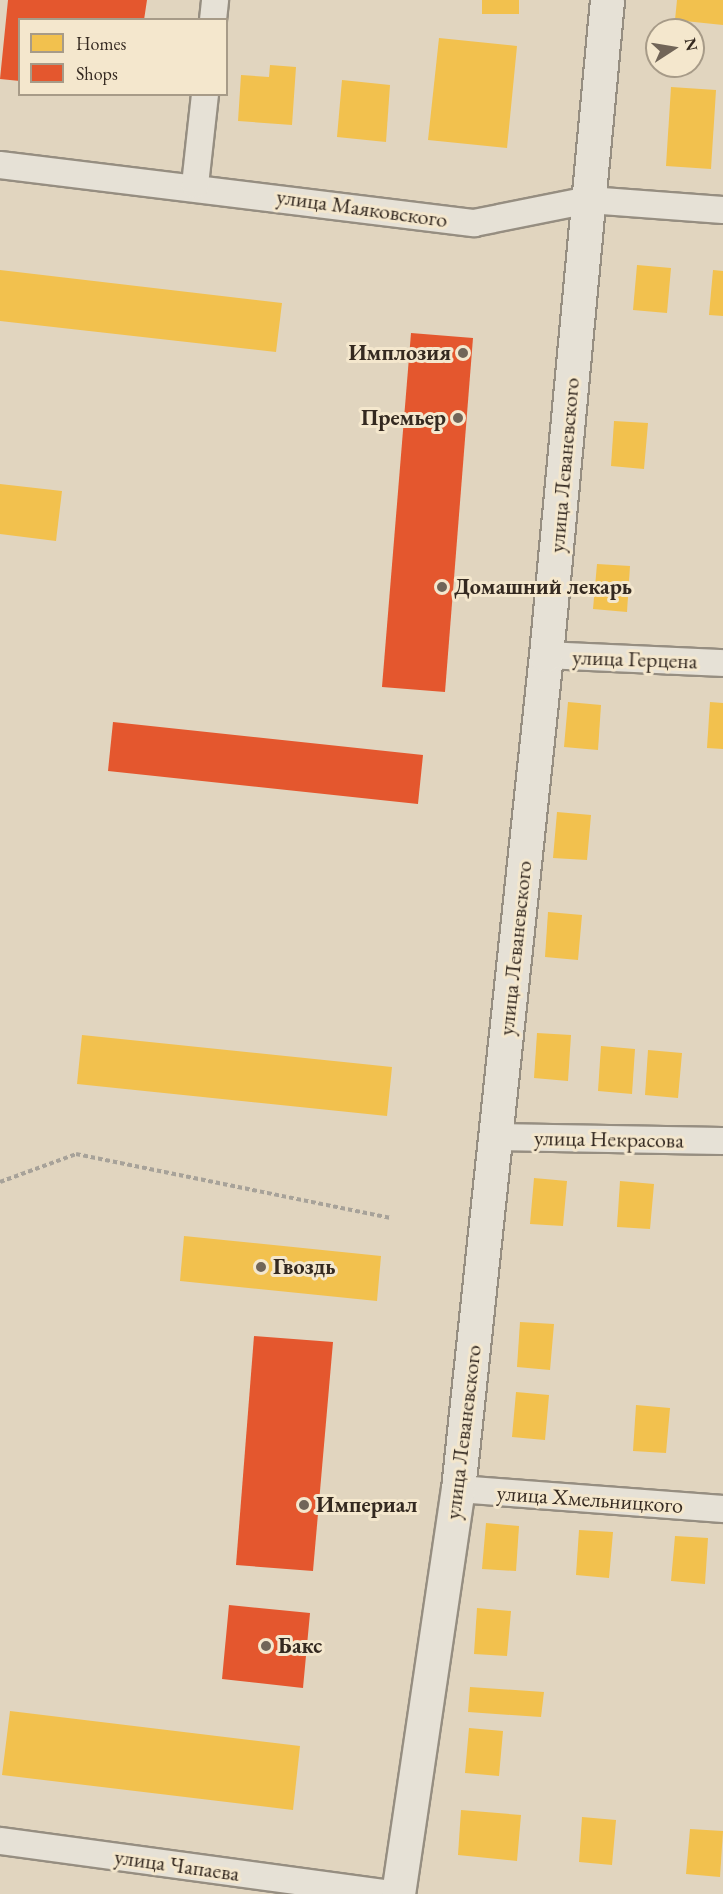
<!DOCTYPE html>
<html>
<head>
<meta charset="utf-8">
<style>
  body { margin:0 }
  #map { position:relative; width:723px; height:1894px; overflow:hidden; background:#e1d5bf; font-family:"EB Garamond",serif }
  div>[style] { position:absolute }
  .homes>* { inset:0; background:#f2c14e }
  .shops>* { inset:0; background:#e4572e }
  .path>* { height:4px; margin-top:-2px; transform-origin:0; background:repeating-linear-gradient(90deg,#a7a299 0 4.5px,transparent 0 7.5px) }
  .roads { filter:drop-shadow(2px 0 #968e81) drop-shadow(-2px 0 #968e81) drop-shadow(0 2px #968e81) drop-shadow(0 -2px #968e81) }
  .street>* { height:26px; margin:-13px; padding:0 13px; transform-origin:13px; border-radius:13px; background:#e6e1d6 }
  .secondary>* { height:33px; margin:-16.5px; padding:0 16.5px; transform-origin:16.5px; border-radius:16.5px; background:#e6e1d6 }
  .dots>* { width:16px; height:16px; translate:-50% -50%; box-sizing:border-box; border:3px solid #f4e7cd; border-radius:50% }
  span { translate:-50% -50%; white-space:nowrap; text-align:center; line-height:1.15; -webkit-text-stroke:6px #f4e7cd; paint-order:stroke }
  .street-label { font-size:22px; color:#342920 }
  .poi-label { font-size:22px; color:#342920; font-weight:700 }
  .right { translate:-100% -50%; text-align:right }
  .left { translate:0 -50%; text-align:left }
  .legend { position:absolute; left:18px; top:18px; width:210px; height:78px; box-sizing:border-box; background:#f4e7cd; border:2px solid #a79b88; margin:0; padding:8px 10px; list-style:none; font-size:18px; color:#342920 }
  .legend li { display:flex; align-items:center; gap:12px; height:30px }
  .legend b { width:30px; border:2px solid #a79b88 }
  .north { position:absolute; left:645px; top:18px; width:60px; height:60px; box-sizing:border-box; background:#f4e7cd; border:2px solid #a79b88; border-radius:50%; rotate:78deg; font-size:16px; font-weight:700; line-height:24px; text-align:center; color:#342920 }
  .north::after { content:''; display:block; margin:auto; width:21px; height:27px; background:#716558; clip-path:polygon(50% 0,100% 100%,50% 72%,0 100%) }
</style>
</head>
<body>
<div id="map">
  <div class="homes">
    <i style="clip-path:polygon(482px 0,519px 0,519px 14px,482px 14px)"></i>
    <i style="clip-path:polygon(677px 0,723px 0,723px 25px,675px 20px)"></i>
    <i style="clip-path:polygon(439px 38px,517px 46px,507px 148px,428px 140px)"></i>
    <i style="clip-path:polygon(270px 65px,296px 67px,292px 125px,238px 121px,241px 75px,269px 77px)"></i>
    <i style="clip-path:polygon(342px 80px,390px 85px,386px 142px,337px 137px)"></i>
    <i style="clip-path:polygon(671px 87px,716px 90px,711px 169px,666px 166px)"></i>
    <i style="clip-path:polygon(637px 265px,671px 268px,667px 313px,633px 310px)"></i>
    <i style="clip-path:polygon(0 270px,282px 303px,276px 352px,0 321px)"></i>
    <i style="clip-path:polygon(713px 270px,723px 271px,723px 316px,709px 315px)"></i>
    <i style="clip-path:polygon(614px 421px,648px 423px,644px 469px,611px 466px)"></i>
    <i style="clip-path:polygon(0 484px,62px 491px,56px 541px,0 534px)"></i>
    <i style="clip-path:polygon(597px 564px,630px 566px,627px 612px,593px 609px)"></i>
    <i style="clip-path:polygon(568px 702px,601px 705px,598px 750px,564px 747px)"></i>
    <i style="clip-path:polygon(710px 702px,723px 703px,723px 749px,707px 748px)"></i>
    <i style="clip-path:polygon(557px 812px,591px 815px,587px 860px,553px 858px)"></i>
    <i style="clip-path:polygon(548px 912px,582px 915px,578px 960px,545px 957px)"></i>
    <i style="clip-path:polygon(537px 1033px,571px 1035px,568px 1081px,534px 1078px)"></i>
    <i style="clip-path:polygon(82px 1035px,392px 1067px,387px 1116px,77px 1084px)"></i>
    <i style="clip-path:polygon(601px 1046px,635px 1049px,632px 1094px,598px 1091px)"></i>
    <i style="clip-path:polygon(648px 1050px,682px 1053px,678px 1098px,645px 1095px)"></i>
    <i style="clip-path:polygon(534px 1178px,567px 1181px,563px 1226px,530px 1224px)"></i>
    <i style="clip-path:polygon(620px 1181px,654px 1184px,650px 1229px,617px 1227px)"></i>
    <i style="clip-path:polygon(184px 1236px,381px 1256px,377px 1301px,180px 1281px)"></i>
    <i style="clip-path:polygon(520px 1322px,554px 1324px,550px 1370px,517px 1367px)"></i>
    <i style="clip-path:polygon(516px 1392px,549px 1395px,545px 1440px,512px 1437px)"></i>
    <i style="clip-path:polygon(636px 1405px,670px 1408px,666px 1453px,633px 1451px)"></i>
    <i style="clip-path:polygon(486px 1523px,519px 1526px,516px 1571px,482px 1569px)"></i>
    <i style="clip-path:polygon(579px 1530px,613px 1532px,609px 1578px,576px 1575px)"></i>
    <i style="clip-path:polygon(675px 1536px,708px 1538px,705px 1584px,671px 1581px)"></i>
    <i style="clip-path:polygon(477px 1608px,511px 1611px,507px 1656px,474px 1654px)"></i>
    <i style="clip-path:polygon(470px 1687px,544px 1692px,541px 1717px,468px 1712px)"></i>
    <i style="clip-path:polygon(10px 1711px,300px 1746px,293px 1810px,2px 1775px)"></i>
    <i style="clip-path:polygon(469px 1728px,503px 1731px,499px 1776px,465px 1773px)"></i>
    <i style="clip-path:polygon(461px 1810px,521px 1815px,517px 1861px,458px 1855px)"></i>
    <i style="clip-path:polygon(582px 1817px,616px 1820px,612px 1865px,579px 1862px)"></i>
    <i style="clip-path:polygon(690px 1829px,723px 1831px,720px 1877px,686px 1874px)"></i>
  </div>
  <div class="shops">
    <i style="clip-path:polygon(8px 0,147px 0,144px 20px,20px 20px,20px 81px,0 79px)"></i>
    <i style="clip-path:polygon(411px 333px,473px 338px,445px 692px,382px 687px)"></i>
    <i style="clip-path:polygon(113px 722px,423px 755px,418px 804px,108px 771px)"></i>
    <i style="clip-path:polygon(254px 1336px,333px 1342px,313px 1571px,236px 1565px)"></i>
    <i style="clip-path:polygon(229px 1605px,310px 1613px,303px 1688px,222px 1679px)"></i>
  </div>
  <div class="path">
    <i style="left:0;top:1182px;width:81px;rotate:-20.2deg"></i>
    <i style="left:76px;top:1154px;width:320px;rotate:11.5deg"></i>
  </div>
  <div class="roads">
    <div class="street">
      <i style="left:213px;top:20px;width:20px;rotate:-84deg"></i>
      <i style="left:0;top:165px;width:478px;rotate:7deg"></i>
      <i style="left:474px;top:223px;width:117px;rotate:-11.3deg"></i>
      <i style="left:589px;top:200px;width:134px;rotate:4.3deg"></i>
      <i style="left:195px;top:185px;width:92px;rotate:-83.7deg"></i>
      <i style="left:546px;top:655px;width:177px;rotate:2.6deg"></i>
      <i style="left:495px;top:1137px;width:228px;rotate:1deg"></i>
      <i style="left:458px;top:1489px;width:266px;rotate:4.3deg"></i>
      <i style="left:0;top:1841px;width:394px;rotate:7.7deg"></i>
    </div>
    <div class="secondary">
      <i style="left:398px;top:1894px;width:409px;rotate:-81.6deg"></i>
      <i style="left:458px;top:1489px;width:839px;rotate:-83.98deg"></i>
      <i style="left:546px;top:655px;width:658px;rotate:-84.68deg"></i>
    </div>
  </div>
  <div class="dots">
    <i style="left:463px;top:353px;background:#716558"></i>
    <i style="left:458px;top:418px;background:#716558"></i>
    <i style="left:442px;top:587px;background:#716558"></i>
    <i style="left:261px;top:1267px;background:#716558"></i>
    <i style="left:304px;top:1505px;background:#716558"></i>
    <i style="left:266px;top:1646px;background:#716558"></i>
  </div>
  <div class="street-label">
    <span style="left:362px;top:208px;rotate:8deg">улица Маяковского</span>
    <span style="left:564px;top:465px;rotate:-85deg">улица Леваневского</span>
    <span style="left:635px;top:659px;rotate:2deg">улица Герцена</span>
    <span style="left:515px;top:948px;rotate:-84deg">улица Леваневского</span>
    <span style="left:609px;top:1139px;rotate:1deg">улица Некрасова</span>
    <span style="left:463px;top:1432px;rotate:-83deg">улица Леваневского</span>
    <span style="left:590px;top:1499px;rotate:4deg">улица Хмельницкого</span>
    <span style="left:177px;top:1865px;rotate:8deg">улица Чапаева</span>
  </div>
  <div class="poi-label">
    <span class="right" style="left:451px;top:353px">Имплозия</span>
    <span class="right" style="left:446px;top:418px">Премьер</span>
    <span class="left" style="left:454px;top:587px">Домашний лекарь</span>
    <span class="left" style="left:273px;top:1267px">Гвоздь</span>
    <span class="left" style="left:316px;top:1505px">Империал</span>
    <span class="left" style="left:278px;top:1646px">Бакс</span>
  </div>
  <ul class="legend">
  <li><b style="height:16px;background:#f2c14e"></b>Homes</li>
  <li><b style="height:16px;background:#e4572e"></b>Shops</li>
  </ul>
  <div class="north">N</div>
</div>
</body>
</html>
